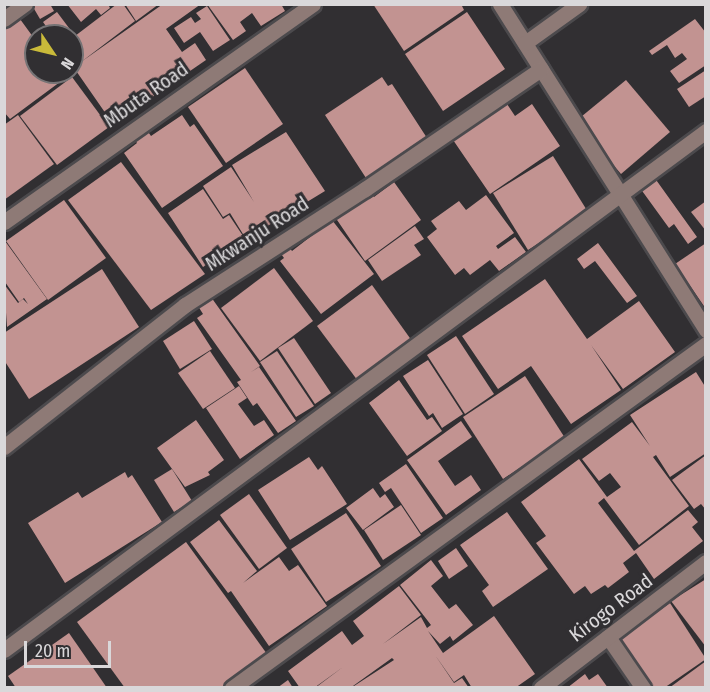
<!DOCTYPE html>
<html>
<head>
<meta charset="utf-8">
<style>
  body { margin:0 }
  #map { position:relative; width:710px; height:692px; overflow:hidden; background:#312f32; font-family:"Fira Sans Condensed",sans-serif }
  div>[style] { position:absolute }
  .building>* { inset:0; background:#c29391 }
  .roads { filter:drop-shadow(2px 0 #4c4a4d) drop-shadow(-2px 0 #4c4a4d) drop-shadow(0 2px #4c4a4d) drop-shadow(0 -2px #4c4a4d) }
  .minor>* { height:15px; margin:-7.5px; padding:0 7.5px; transform-origin:7.5px; border-radius:7.5px; background:#8e7a76 }
  span { translate:-50% -50%; white-space:nowrap; text-align:center; line-height:1.15; -webkit-text-stroke:6px #312f32; paint-order:stroke }
  .street-label { font-size:20px; color:#dad8da }
  .frame { position:absolute; inset:0; border:6px solid #dad8da; pointer-events:none }
  .north { position:absolute; left:24px; top:24px; width:60px; height:60px; box-sizing:border-box; background:#312f32; border:2px solid #757375; border-radius:50%; rotate:125deg; font-size:16px; font-weight:700; line-height:24px; text-align:center; color:#dad8da }
  .north::after { content:''; display:block; margin:auto; width:21px; height:27px; background:#c9ba3a; clip-path:polygon(50% 0,100% 100%,50% 72%,0 100%) }
  .scale { position:absolute; left:24px; top:641px; width:87px; height:27px; box-sizing:border-box; border:3px solid #dad8da; border-top:0; padding-left:8px; font-size:18px; line-height:21px; white-space:nowrap; color:#dad8da; -webkit-text-stroke:4px #312f32; paint-order:stroke }
</style>
</head>
<body>
<div id="map">
  <div class="building">
    <i style="clip-path:polygon(37px 4px,50px 4px,54px 11px,40px 19px,33px 7px)"></i>
    <i style="clip-path:polygon(67px 4px,108px 4px,110px 8px,101px 15px,96px 9px,81px 22px)"></i>
    <i style="clip-path:polygon(117px 4px,123px 4px,135px 21px,81px 62px,163px 4px,201px 4px,166px 29px,182px 52px,195px 43px,206px 60px,113px 124px,72px 65px,72px 36px,53px 36px,43px 22px,57px 12px,75px 36px)"></i>
    <i style="clip-path:polygon(125px 4px,159px 4px,136px 21px)"></i>
    <i style="clip-path:polygon(207px 4px,281px 4px,285px 11px,261px 26px,252px 13px,240px 22px,246px 31px,233px 40px)"></i>
    <i style="clip-path:polygon(373px 4px,461px 4px,464px 10px,404px 51px)"></i>
    <i style="clip-path:polygon(207px 6px,230px 40px,213px 51px,200px 32px,184px 43px,174px 28px,191px 17px,195px 23px,201px 19px,196px 13px)"></i>
    <i style="clip-path:polygon(467px 12px,505px 69px,443px 111px,405px 54px)"></i>
    <i style="clip-path:polygon(20px 19px,36px 41px,36px 72px,58px 72px,64px 79px,10px 119px,4px 112px,4px 31px)"></i>
    <i style="clip-path:polygon(695px 19px,706px 33px,706px 65px,679px 83px,670px 71px,687px 59px,682px 53px,675px 58px,667px 45px,652px 55px,649px 51px)"></i>
    <i style="clip-path:polygon(245px 68px,283px 124px,226px 163px,188px 107px)"></i>
    <i style="clip-path:polygon(706px 70px,706px 96px,689px 107px,677px 89px)"></i>
    <i style="clip-path:polygon(72px 77px,109px 127px,57px 165px,20px 116px)"></i>
    <i style="clip-path:polygon(382px 77px,388px 86px,392px 84px,427px 138px,366px 178px,325px 115px)"></i>
    <i style="clip-path:polygon(626px 80px,670px 132px,621px 174px,576px 121px)"></i>
    <i style="clip-path:polygon(505px 101px,515px 116px,532px 104px,560px 146px,490px 194px,451px 137px)"></i>
    <i style="clip-path:polygon(18px 115px,54px 164px,4px 200px,4px 125px)"></i>
    <i style="clip-path:polygon(182px 115px,190px 127px,194px 124px,223px 166px,162px 208px,124px 153px,137px 143px,131px 134px,144px 126px,151px 136px)"></i>
    <i style="clip-path:polygon(286px 132px,325px 191px,246px 239px,230px 213px,223px 217px,203px 186px,231px 167px,254px 202px,232px 165px)"></i>
    <i style="clip-path:polygon(553px 156px,588px 212px,528px 250px,493px 193px)"></i>
    <i style="clip-path:polygon(121px 162px,205px 274px,151px 310px,68px 200px)"></i>
    <i style="clip-path:polygon(654px 177px,697px 237px,688px 244px,674px 224px,669px 228px,640px 188px)"></i>
    <i style="clip-path:polygon(394px 182px,421px 220px,365px 261px,335px 217px,370px 192px,374px 197px)"></i>
    <i style="clip-path:polygon(203px 189px,223px 219px,229px 215px,245px 239px,203px 267px,168px 213px)"></i>
    <i style="clip-path:polygon(486px 195px,514px 233px,496px 246px,498px 249px,515px 237px,526px 252px,499px 271px,490px 260px,470px 275px,464px 268px,455px 275px,427px 237px,437px 229px,431px 221px,459px 201px,466px 210px)"></i>
    <i style="clip-path:polygon(64px 200px,106px 258px,48px 300px,6px 241px)"></i>
    <i style="clip-path:polygon(706px 201px,706px 231px,691px 212px)"></i>
    <i style="clip-path:polygon(332px 220px,374px 274px,321px 314px,280px 261px,284px 258px,279px 251px,287px 244px,292px 251px)"></i>
    <i style="clip-path:polygon(415px 226px,424px 239px,414px 245px,421px 255px,382px 281px,368px 260px)"></i>
    <i style="clip-path:polygon(5px 241px,47px 299px,7px 327px,4px 284px,18px 303px,23px 299px,28px 304px,24px 298px,19px 302px,5px 282px)"></i>
    <i style="clip-path:polygon(598px 243px,637px 296px,627px 303px,595px 261px,584px 269px,577px 259px)"></i>
    <i style="clip-path:polygon(706px 243px,706px 309px,675px 264px)"></i>
    <i style="clip-path:polygon(274px 268px,313px 321px,260px 361px,221px 308px)"></i>
    <i style="clip-path:polygon(102px 269px,139px 327px,29px 399px,4px 360px,4px 333px)"></i>
    <i style="clip-path:polygon(545px 279px,587px 339px,639px 301px,675px 352px,623px 389px,591px 345px,621px 390px,571px 424px,531px 366px,498px 389px,462px 336px)"></i>
    <i style="clip-path:polygon(372px 285px,412px 341px,358px 381px,317px 326px)"></i>
    <i style="clip-path:polygon(211px 297px,260px 366px,251px 372px,259px 367px,296px 421px,278px 433px,257px 403px,253px 406px,237px 382px,241px 380px,197px 318px,203px 314px,198px 306px)"></i>
    <i style="clip-path:polygon(194px 321px,212px 349px,180px 369px,163px 341px)"></i>
    <i style="clip-path:polygon(456px 336px,494px 394px,465px 414px,427px 355px)"></i>
    <i style="clip-path:polygon(294px 338px,331px 393px,315px 404px,278px 348px)"></i>
    <i style="clip-path:polygon(210px 351px,235px 388px,203px 409px,178px 373px)"></i>
    <i style="clip-path:polygon(277px 351px,314px 406px,296px 417px,260px 362px)"></i>
    <i style="clip-path:polygon(428px 360px,463px 414px,442px 428px,433px 413px,429px 416px,403px 376px)"></i>
    <i style="clip-path:polygon(696px 372px,706px 388px,706px 453px,670px 477px,656px 455px,653px 457px,689px 506px,639px 545px,604px 498px,598px 503px,634px 551px,688px 510px,698px 522px,692px 527px,703px 541px,654px 579px,636px 553px,623px 563px,629px 572px,608px 588px,605px 585px,591px 594px,585px 586px,574px 594px,536px 543px,546px 536px,521px 502px,579px 459px,607px 497px,621px 487px,610px 473px,599px 481px,582px 459px,632px 422px,650px 446px,630px 415px)"></i>
    <i style="clip-path:polygon(525px 376px,565px 438px,503px 479px,463px 417px)"></i>
    <i style="clip-path:polygon(399px 380px,427px 420px,432px 417px,442px 431px,407px 456px,369px 403px)"></i>
    <i style="clip-path:polygon(239px 386px,247px 398px,238px 404px,254px 426px,264px 420px,274px 435px,240px 459px,206px 408px)"></i>
    <i style="clip-path:polygon(196px 420px,224px 460px,208px 472px,210px 475px,185px 487px,157px 448px)"></i>
    <i style="clip-path:polygon(461px 421px,472px 437px,438px 461px,455px 486px,471px 475px,481px 490px,446px 515px,407px 460px)"></i>
    <i style="clip-path:polygon(706px 455px,706px 510px,701px 504px,694px 509px,672px 480px)"></i>
    <i style="clip-path:polygon(309px 457px,318px 470px,322px 466px,347px 504px,290px 540px,258px 490px)"></i>
    <i style="clip-path:polygon(406px 464px,443px 518px,421px 533px,391px 488px,385px 492px,379px 483px)"></i>
    <i style="clip-path:polygon(172px 469px,192px 501px,174px 512px,154px 480px)"></i>
    <i style="clip-path:polygon(125px 472px,128px 478px,132px 475px,162px 522px,65px 583px,28px 523px,78px 492px,82px 498px)"></i>
    <i style="clip-path:polygon(373px 488px,380px 498px,385px 494px,394px 507px,363px 530px,346px 508px)"></i>
    <i style="clip-path:polygon(249px 494px,287px 548px,259px 569px,220px 515px)"></i>
    <i style="clip-path:polygon(401px 505px,421px 535px,383px 560px,364px 530px)"></i>
    <i style="clip-path:polygon(507px 512px,548px 569px,493px 607px,482px 591px,489px 585px,460px 545px)"></i>
    <i style="clip-path:polygon(346px 513px,381px 566px,326px 602px,291px 549px)"></i>
    <i style="clip-path:polygon(219px 520px,257px 571px,243px 583px,279px 557px,289px 571px,298px 565px,327px 606px,269px 646px,231px 591px,228px 593px,190px 542px)"></i>
    <i style="clip-path:polygon(186px 542px,267px 654px,221px 688px,125px 688px,77px 622px)"></i>
    <i style="clip-path:polygon(456px 548px,468px 566px,449px 579px,438px 561px)"></i>
    <i style="clip-path:polygon(evenodd,431px 560px,443px 576px,431px 586px,449px 609px,456px 604px,473px 625px,453px 641px,450px 636px,440px 644px,428px 631px,443px 653px,494px 616px,535px 674px,515px 688px,472px 688px,464px 675px,454px 682px,435px 655px,454px 683px,462px 678px,469px 688px,315px 688px,343px 667px,314px 688px,300px 688px,288px 671px,342px 631px,352px 645px,364px 636px,353px 621px,399px 586px,421px 615px,383px 644px,421px 617px,427px 628px,431px 625px,400px 585px,431px 560px,392px 658px,394px 660px,354px 686px,353px 686px,392px 658px)"></i>
    <i style="clip-path:polygon(706px 579px,706px 647px,671px 601px)"></i>
    <i style="clip-path:polygon(670px 603px,706px 659px,664px 688px,654px 688px,620px 638px)"></i>
    <i style="clip-path:polygon(69px 633px,107px 688px,16px 688px,8px 676px)"></i>
    <i style="clip-path:polygon(706px 661px,706px 688px,669px 688px)"></i>
    <i style="clip-path:polygon(585px 674px,589px 680px,598px 674px,608px 688px,567px 688px)"></i>
    <i style="clip-path:polygon(288px 680px,293px 688px,277px 688px)"></i>
  </div>
  <div class="roads">
    <div class="minor">
      <i style="left:500px;top:4px;width:386px;rotate:57.7deg"></i>
      <i style="left:4px;top:19px;width:26px;rotate:-36deg"></i>
      <i style="left:525px;top:43px;width:67px;rotate:-35.8deg"></i>
      <i style="left:4px;top:222px;width:378px;rotate:-35.2deg"></i>
      <i style="left:4px;top:447px;width:230px;rotate:-38.1deg"></i>
      <i style="left:185px;top:305px;width:214px;rotate:-32.8deg"></i>
      <i style="left:365px;top:189px;width:213px;rotate:-34.3deg"></i>
      <i style="left:608px;top:637px;width:62px;rotate:55.5deg"></i>
      <i style="left:4px;top:650px;width:873px;rotate:-36.48deg"></i>
      <i style="left:232px;top:688px;width:586px;rotate:-35.97deg"></i>
      <i style="left:541px;top:688px;width:208px;rotate:-37.4deg"></i>
    </div>
  </div>
  <div class="street-label">
    <span style="left:146px;top:95px;rotate:-35deg">Mbuta Road</span>
    <span style="left:257px;top:234px;rotate:-33deg">Mkwanju Road</span>
    <span style="left:611px;top:608px;rotate:-37deg">Kirogo Road</span>
  </div>
  <div class="frame"></div>
  <div class="north">N</div>
  <div class="scale">20 m</div>
</div>
</body>
</html>
